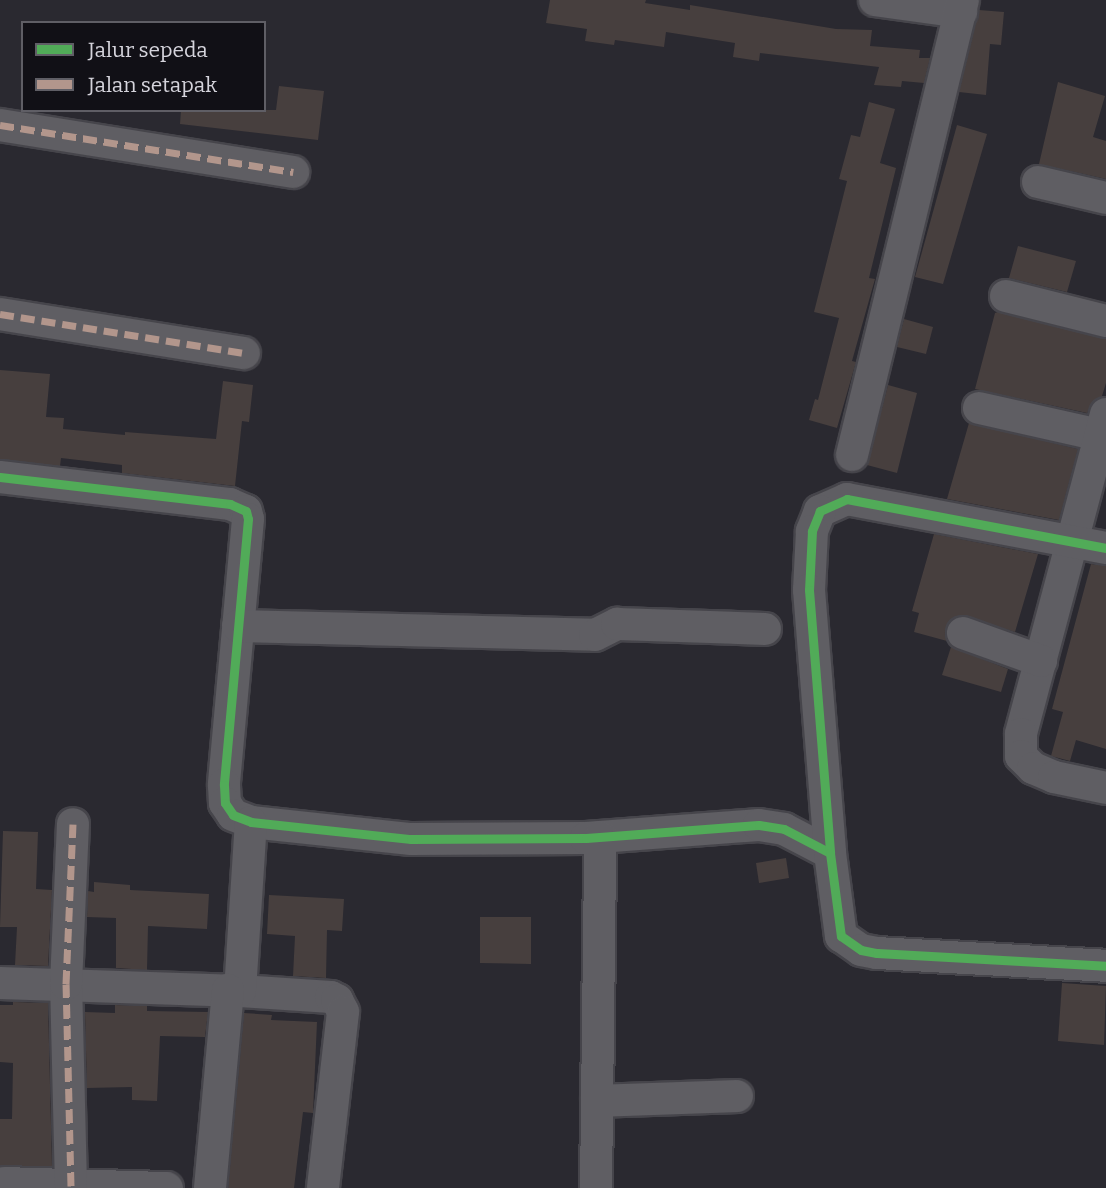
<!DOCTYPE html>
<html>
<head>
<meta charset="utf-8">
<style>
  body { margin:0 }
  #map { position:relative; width:1106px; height:1188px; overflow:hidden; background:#2a2930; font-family:Bitter,serif }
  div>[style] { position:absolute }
  .building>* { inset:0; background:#473f3e }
  .roads { filter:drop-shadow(2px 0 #46454b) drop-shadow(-2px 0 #46454b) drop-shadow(0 2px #46454b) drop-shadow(0 -2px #46454b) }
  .street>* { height:32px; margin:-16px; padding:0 16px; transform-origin:16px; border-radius:16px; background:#5f5e63 }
  .quiet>* { height:7px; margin-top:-3.5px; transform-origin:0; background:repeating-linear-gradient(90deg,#b2968c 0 14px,transparent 0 21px) }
  .cycleway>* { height:9px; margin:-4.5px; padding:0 4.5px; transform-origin:4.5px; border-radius:4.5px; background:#51ab58 }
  span { translate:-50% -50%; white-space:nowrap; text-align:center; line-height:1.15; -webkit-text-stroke:6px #111016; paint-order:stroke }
  .legend { position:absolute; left:21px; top:21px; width:245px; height:91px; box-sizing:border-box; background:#111016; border:2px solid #5f5e65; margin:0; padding:9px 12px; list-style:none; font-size:21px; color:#d5d4dc }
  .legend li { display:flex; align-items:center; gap:14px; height:35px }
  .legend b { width:35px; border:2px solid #5f5e65 }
</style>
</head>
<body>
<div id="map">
  <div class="building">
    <i style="clip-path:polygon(550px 0,646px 0,645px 3px,690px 10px,690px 5px,836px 29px,872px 30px,870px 46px,920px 50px,919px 58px,930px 58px,924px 83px,902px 81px,901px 87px,874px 85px,879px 67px,760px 53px,759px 61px,733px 57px,735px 43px,666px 32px,664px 47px,615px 40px,614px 45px,585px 41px,587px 29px,546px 23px)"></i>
    <i style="clip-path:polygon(979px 10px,1004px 12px,1001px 45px,990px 44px,986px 95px,959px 92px)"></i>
    <i style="clip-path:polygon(1058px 82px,1105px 96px,1093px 137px,1106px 141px,1106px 179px,1039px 164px)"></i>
    <i style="clip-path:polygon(279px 86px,324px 91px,318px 140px,180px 124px,181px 110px,276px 110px)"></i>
    <i style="clip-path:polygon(869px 102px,895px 109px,880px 163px,896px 168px,869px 278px,875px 279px,852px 361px,856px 362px,837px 428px,809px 420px,815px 399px,818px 400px,839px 318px,814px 312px,847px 181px,839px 179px,851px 135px,860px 137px)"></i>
    <i style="clip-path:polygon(957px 125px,987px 134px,943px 284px,915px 277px)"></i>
    <i style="clip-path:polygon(1018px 246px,1076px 261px,1067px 292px,1009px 278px)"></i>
    <i style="clip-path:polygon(998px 312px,1106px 339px,1106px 383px,1102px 396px,1093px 402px,1087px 413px,975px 389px,995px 313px)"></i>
    <i style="clip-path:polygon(904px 319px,933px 327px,926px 354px,897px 347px)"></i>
    <i style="clip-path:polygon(0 370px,50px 374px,46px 417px,64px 418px,63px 429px,125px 435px,125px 432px,216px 439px,223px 381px,253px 385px,249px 422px,242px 421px,235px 486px,122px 473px,122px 465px,61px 458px,60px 466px,0 459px)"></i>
    <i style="clip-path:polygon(888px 385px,917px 393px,897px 473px,867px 465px)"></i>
    <i style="clip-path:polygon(969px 423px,1078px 449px,1059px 520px,947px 499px)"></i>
    <i style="clip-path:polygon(934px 534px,1038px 554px,1015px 632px,960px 615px,946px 626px,947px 641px,914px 632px,919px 613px,912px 611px)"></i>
    <i style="clip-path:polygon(1091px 564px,1106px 566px,1106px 749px,1076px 740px,1070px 761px,1051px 756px,1063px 712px,1052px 709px)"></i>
    <i style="clip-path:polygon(951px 647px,1008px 669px,1001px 692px,942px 675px)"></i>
    <i style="clip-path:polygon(3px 831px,38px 832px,36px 889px,52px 890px,48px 966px,15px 965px,17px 927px,0 927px)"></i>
    <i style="clip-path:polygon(786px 858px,789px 878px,759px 883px,756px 863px)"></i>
    <i style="clip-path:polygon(94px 882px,130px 885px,130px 890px,209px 894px,207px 929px,148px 926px,147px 970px,116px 968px,116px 918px,87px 917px,88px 891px,94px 892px)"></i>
    <i style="clip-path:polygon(269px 895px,344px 899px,342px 931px,327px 930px,326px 978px,293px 976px,295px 936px,267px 934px)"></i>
    <i style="clip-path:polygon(480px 917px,531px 917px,531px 964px,480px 963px)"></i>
    <i style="clip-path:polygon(1062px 983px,1106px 986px,1104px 1045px,1058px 1041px)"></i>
    <i style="clip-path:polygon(13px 1002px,48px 1003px,52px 1166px,0 1166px,0 1119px,12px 1119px,13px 1063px,0 1062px,0 1005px,13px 1005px)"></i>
    <i style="clip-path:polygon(115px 1005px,147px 1006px,147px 1011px,208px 1012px,205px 1037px,160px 1036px,157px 1101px,132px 1100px,132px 1087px,87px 1088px,85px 1012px,115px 1013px)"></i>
    <i style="clip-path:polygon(244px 1013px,272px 1015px,271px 1020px,317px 1022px,313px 1113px,303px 1112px,294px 1188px,228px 1188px)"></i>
  </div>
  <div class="roads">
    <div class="street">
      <i style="left:875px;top:0;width:87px;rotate:7.9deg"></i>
      <i style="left:0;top:125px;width:297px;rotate:9.1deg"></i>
      <i style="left:1038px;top:182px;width:70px;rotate:13.2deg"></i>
      <i style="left:1006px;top:296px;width:103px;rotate:14deg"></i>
      <i style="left:0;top:314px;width:247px;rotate:9.1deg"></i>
      <i style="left:979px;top:408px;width:124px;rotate:12.6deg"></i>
      <i style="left:1106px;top:414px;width:331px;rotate:104.9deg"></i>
      <i style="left:1021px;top:734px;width:22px;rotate:90deg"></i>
      <i style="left:1021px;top:756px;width:17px;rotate:45deg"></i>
      <i style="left:1033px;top:768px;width:23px;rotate:23deg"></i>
      <i style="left:1054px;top:777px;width:53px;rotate:11.9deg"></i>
      <i style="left:852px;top:455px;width:468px;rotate:-76.3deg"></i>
      <i style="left:0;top:477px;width:232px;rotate:6.7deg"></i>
      <i style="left:230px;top:504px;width:17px;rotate:24deg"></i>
      <i style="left:246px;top:511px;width:8px;rotate:76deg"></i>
      <i style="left:248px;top:519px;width:267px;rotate:95.2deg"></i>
      <i style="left:224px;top:785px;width:18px;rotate:87deg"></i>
      <i style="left:225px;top:803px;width:14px;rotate:56deg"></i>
      <i style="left:233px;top:815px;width:19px;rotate:21deg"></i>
      <i style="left:251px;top:822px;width:161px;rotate:6.1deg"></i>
      <i style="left:411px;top:839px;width:175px;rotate:-0.3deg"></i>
      <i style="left:586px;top:838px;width:173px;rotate:-4.3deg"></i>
      <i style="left:759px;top:825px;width:25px;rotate:9deg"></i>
      <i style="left:784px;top:829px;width:52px;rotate:27.6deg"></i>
      <i style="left:1106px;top:548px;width:264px;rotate:-169.3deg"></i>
      <i style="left:847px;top:499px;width:30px;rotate:156deg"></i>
      <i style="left:820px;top:511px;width:22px;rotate:112deg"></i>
      <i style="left:812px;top:531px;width:59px;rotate:92.9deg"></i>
      <i style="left:809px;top:590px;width:264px;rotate:85.4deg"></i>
      <i style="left:830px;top:853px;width:84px;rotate:82.5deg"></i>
      <i style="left:841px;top:936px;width:24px;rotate:35deg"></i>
      <i style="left:861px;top:950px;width:16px;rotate:11deg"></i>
      <i style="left:877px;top:953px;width:229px;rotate:3.2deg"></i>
      <i style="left:238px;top:626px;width:357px;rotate:1.4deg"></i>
      <i style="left:595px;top:635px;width:25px;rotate:-27deg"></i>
      <i style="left:617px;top:624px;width:148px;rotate:1.9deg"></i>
      <i style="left:963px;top:633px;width:83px;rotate:19.7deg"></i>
      <i style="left:0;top:983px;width:240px;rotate:1.9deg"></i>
      <i style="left:240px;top:991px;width:91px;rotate:3.8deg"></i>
      <i style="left:331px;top:997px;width:7px;rotate:27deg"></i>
      <i style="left:337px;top:1000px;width:13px;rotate:63deg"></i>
      <i style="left:343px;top:1012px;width:177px;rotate:96.5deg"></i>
      <i style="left:240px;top:991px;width:169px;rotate:-86.3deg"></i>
      <i style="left:597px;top:1101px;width:140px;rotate:-2deg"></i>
      <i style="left:4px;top:1183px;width:163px;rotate:1.8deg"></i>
      <i style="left:71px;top:1186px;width:202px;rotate:-91.4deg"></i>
      <i style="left:66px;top:984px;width:160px;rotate:-87.5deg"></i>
      <i style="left:210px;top:1188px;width:199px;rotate:-84.8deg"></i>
      <i style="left:596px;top:1188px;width:351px;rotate:-89.3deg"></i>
    </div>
  </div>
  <div class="quiet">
    <i style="left:0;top:125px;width:297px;rotate:9.1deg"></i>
    <i style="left:0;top:314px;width:247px;rotate:9.1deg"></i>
    <i style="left:71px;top:1186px;width:202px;rotate:-91.4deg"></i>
    <i style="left:66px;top:984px;width:160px;rotate:-87.5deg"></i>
  </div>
  <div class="cycleway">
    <i style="left:0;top:477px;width:232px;rotate:6.7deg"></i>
    <i style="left:230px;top:504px;width:17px;rotate:24deg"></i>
    <i style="left:246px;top:511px;width:8px;rotate:76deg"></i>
    <i style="left:248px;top:519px;width:267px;rotate:95.2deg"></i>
    <i style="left:224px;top:785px;width:18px;rotate:87deg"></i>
    <i style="left:225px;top:803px;width:14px;rotate:56deg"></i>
    <i style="left:233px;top:815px;width:19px;rotate:21deg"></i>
    <i style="left:251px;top:822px;width:161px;rotate:6.1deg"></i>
    <i style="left:411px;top:839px;width:175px;rotate:-0.3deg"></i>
    <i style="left:586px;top:838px;width:173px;rotate:-4.3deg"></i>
    <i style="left:759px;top:825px;width:25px;rotate:9deg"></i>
    <i style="left:784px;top:829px;width:52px;rotate:27.6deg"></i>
    <i style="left:1106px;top:548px;width:264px;rotate:-169.3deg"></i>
    <i style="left:847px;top:499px;width:30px;rotate:156deg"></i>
    <i style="left:820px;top:511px;width:22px;rotate:112deg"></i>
    <i style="left:812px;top:531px;width:59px;rotate:92.9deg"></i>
    <i style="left:809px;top:590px;width:264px;rotate:85.4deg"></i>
    <i style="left:830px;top:853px;width:84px;rotate:82.5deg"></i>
    <i style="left:841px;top:936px;width:24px;rotate:35deg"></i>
    <i style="left:861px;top:950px;width:16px;rotate:11deg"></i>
    <i style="left:877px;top:953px;width:229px;rotate:3.2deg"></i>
  </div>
  <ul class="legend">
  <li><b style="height:9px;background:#51ab58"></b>Jalur sepeda</li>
  <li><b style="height:9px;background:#b2968c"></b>Jalan setapak</li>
  </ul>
</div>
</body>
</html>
